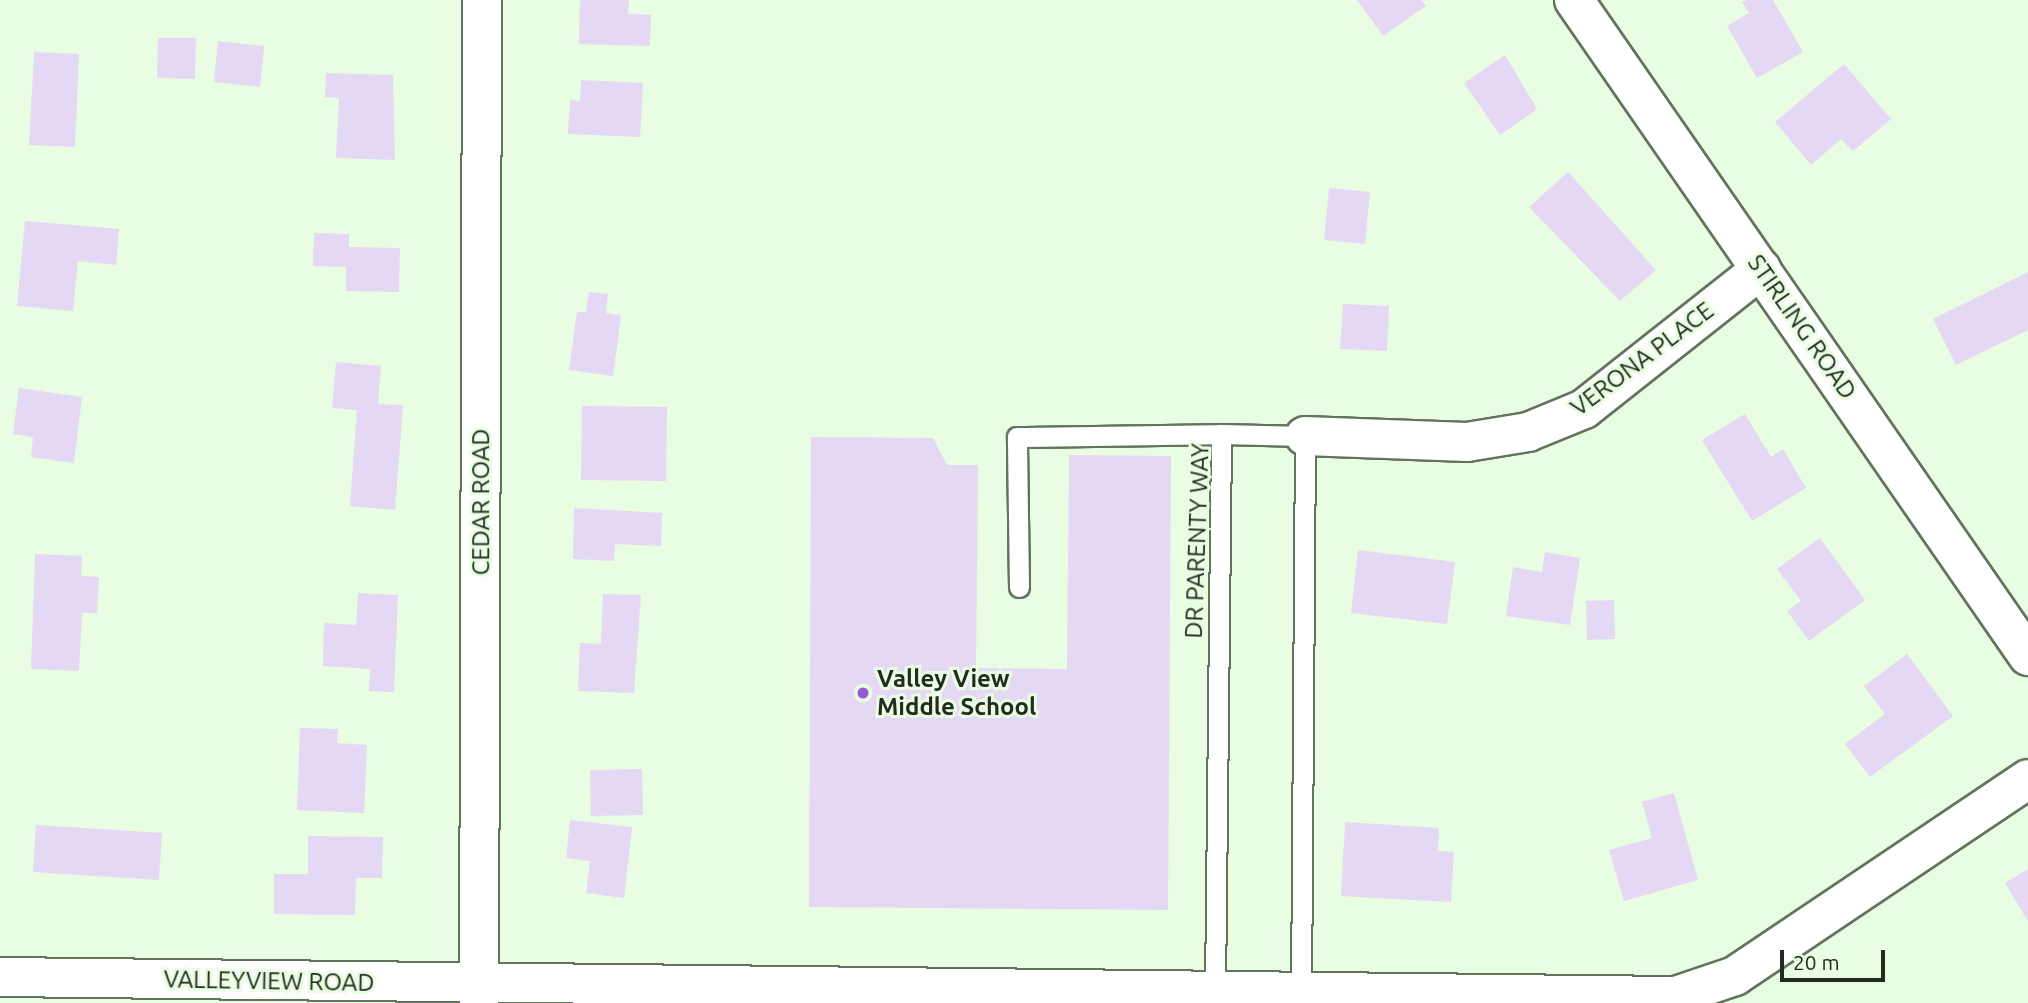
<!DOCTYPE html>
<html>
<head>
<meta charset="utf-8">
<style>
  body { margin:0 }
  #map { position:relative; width:2028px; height:1003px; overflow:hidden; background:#e8fde2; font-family:Ubuntu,sans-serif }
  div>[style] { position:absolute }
  .building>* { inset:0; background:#e4d8f5 }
  .roads { filter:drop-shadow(2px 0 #62745d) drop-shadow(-2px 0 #62745d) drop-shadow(0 2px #62745d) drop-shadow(0 -2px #62745d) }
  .service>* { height:19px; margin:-9.5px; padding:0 9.5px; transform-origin:9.5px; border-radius:9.5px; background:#fff }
  .minor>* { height:38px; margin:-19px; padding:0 19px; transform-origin:19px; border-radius:19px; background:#fff }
  .tertiary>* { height:38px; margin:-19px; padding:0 19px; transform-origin:19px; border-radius:19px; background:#fff }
  .dots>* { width:19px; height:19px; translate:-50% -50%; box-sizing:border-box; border:4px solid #e8fde2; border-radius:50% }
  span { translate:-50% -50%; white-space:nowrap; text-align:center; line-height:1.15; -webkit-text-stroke:6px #e8fde2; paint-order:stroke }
  .street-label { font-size:24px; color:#232b21 }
  .poi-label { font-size:24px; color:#232b21; font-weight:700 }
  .left { translate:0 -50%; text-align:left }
  .scale { position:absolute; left:1780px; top:950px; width:105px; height:32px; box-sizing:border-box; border:4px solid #232b21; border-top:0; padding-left:9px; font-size:21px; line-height:24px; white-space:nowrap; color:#232b21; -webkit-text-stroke:5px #e8fde2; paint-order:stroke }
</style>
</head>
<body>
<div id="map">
  <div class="building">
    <i style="clip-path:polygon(580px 0,629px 0,628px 14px,651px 15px,650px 46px,579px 44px)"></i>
    <i style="clip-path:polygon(1357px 0,1422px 0,1426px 6px,1383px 36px)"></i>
    <i style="clip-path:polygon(1746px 0,1773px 0,1803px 52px,1757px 78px,1727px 26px,1749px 13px,1742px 2px)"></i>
    <i style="clip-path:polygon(158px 38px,196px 38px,195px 79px,157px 78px)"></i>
    <i style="clip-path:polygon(218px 41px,264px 46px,260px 87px,214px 82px)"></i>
    <i style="clip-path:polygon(34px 52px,79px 54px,75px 147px,29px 145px)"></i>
    <i style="clip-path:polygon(1505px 55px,1537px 109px,1500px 135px,1464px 83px)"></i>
    <i style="clip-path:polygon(1844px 64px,1891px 119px,1853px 151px,1841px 139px,1811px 165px,1775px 122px)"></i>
    <i style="clip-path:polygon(326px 73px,393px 75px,395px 160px,336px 158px,339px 98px,325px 97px)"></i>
    <i style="clip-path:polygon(581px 80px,643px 83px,640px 137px,568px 134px,570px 100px,580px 101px)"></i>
    <i style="clip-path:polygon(1568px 172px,1656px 270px,1620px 301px,1529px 207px)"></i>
    <i style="clip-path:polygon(1329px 188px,1370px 192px,1365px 244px,1324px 240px)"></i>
    <i style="clip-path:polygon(25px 221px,119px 229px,116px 265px,78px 261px,73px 311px,17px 306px)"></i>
    <i style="clip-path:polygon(314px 233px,349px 234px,349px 247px,400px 248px,399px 292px,346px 291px,346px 267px,313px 266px)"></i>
    <i style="clip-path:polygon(2028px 272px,2028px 330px,1956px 365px,1933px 319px)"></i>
    <i style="clip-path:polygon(589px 292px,608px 294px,606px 313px,621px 315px,613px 376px,569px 370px,577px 312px,586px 312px)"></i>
    <i style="clip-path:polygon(1343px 304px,1389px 306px,1387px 351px,1340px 349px)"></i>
    <i style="clip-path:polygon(336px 362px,381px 366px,378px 404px,403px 405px,395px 510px,350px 506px,357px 410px,332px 408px)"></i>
    <i style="clip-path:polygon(19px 388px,82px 397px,74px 463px,31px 457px,33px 437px,13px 434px)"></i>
    <i style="clip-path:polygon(582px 406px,667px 407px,666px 481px,581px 480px)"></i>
    <i style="clip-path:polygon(1745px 414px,1771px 457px,1783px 449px,1806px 488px,1752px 521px,1702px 440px)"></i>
    <i style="clip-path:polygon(811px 437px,933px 438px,947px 465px,978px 465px,976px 668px,1067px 669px,1069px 455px,1171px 456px,1168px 910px,809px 907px)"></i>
    <i style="clip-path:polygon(574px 508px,662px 513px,661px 546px,615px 544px,614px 561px,573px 559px)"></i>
    <i style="clip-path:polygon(1820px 538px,1865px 600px,1809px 641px,1787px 611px,1801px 601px,1777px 569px)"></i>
    <i style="clip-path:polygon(1358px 550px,1455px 562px,1447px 624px,1351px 613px)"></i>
    <i style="clip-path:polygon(1545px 552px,1580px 558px,1570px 625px,1506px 616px,1513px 567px,1542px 572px)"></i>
    <i style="clip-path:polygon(35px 554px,82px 556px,81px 576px,99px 577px,97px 613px,82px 613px,79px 671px,31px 669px)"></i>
    <i style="clip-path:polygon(358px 593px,398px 595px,394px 692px,369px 691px,370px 669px,323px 666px,324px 623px,356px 625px)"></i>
    <i style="clip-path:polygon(603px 594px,641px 595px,634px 693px,578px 691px,580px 643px,601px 644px)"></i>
    <i style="clip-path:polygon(1614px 600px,1615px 639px,1587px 640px,1586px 601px)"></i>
    <i style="clip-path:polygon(1907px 654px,1953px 716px,1870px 777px,1845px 744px,1885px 714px,1864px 686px)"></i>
    <i style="clip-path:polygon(300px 728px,338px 729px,337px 743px,367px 745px,364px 813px,297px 810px)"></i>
    <i style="clip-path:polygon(642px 769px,643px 815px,591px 816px,590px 770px)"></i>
    <i style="clip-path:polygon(1674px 793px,1698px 880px,1624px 901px,1609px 850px,1652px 838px,1642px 802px)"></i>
    <i style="clip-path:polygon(570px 820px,632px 827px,624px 898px,586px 893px,590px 861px,566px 858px)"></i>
    <i style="clip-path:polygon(1345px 822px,1439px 828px,1438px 851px,1454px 852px,1451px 902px,1341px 896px)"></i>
    <i style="clip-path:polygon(36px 825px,162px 833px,159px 880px,33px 872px)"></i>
    <i style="clip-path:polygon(308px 836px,383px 837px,382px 878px,356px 878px,355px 915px,274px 914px,274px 874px,308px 874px)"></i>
    <i style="clip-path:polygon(2028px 869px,2028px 921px,2005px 883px)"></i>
  </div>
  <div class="roads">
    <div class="service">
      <i style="left:1019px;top:587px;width:150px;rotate:-90.8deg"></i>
      <i style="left:1017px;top:437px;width:204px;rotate:-0.8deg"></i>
      <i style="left:1215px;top:991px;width:557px;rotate:-89.38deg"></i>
      <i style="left:1221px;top:434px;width:84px;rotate:1.4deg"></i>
      <i style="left:1305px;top:436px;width:556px;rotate:90.41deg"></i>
    </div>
    <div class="minor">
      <i style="left:1305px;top:436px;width:162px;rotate:2.1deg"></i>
      <i style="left:1467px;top:442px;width:62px;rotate:-9.3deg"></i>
      <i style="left:1528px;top:432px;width:61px;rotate:-22.3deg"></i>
      <i style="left:1584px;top:409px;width:226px;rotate:-38.3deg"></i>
      <i style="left:0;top:977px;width:1676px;rotate:0.65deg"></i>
      <i style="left:1676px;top:996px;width:62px;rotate:-18.7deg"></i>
      <i style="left:1735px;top:976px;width:353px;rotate:-33.9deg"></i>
      <i style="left:479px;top:1003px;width:1003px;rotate:-89.83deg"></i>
    </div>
    <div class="tertiary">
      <i style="left:1574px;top:0;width:798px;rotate:55.31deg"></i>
    </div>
  </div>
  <div class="dots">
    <i style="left:863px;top:693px;background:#955bd2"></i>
  </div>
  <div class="street-label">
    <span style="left:1802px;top:327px;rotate:55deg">STIRLING ROAD</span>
    <span style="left:1642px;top:359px;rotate:-37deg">VERONA PLACE</span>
    <span style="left:481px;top:502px;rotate:-90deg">CEDAR ROAD</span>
    <span style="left:1197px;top:541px;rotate:-88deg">DR PARENTY WAY</span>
    <span style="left:269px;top:981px;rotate:1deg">VALLEYVIEW ROAD</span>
  </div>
  <div class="poi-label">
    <span class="left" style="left:877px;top:693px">Valley View<br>Middle School</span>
  </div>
  <div class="scale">20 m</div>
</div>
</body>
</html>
